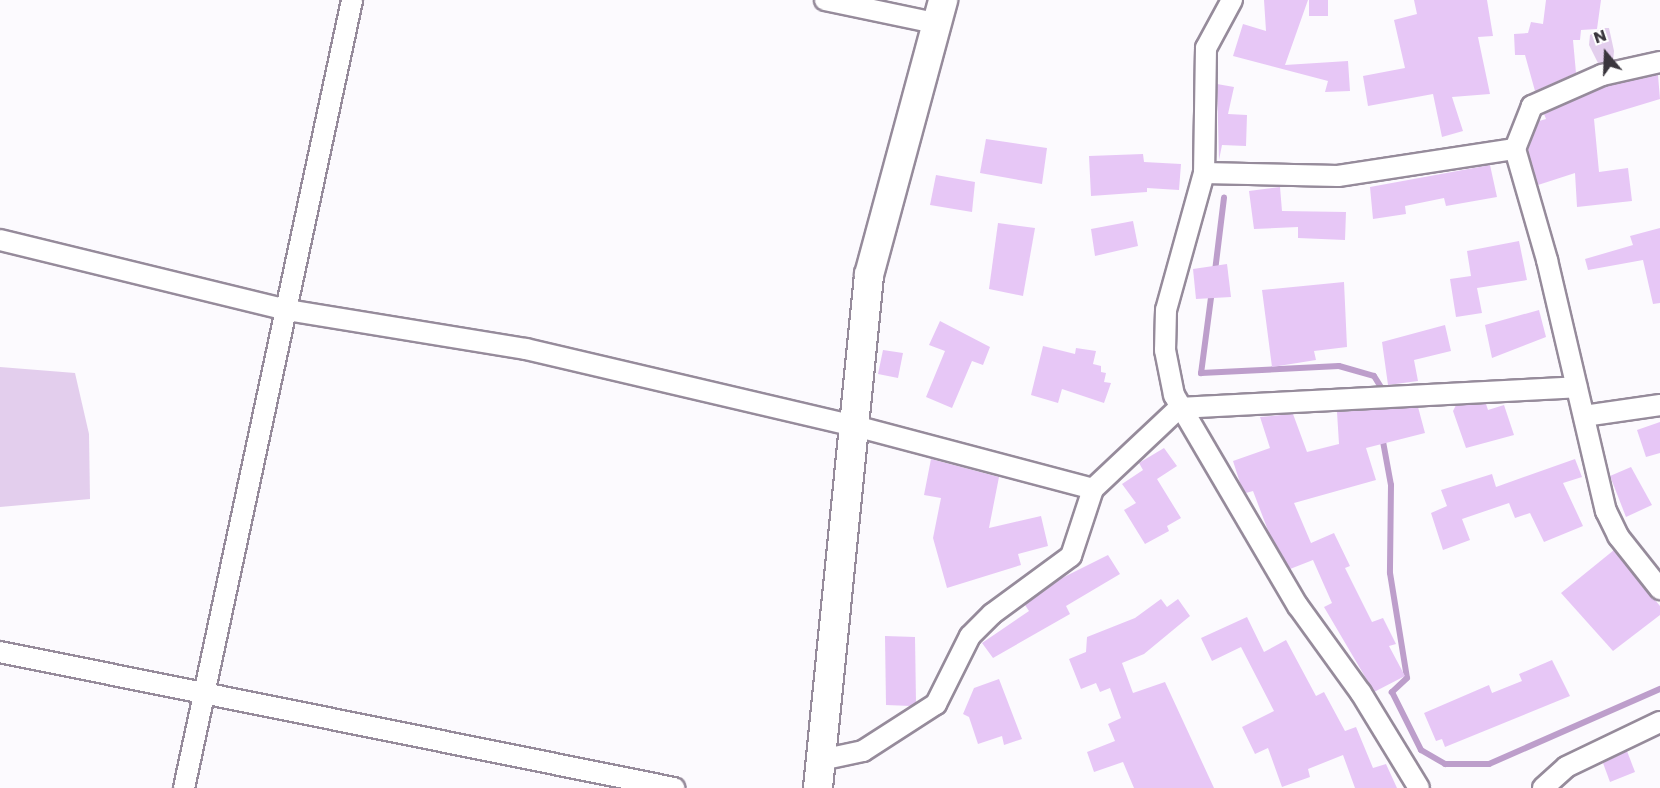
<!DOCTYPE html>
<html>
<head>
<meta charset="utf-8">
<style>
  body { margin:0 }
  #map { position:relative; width:1660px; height:788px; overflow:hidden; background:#fcfafe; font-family:Poppins,sans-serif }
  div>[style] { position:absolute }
  .green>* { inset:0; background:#e3ceed }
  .stream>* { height:6px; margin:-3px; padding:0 3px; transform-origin:3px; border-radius:3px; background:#bd9ecb }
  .building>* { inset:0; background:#e7c7f6 }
  .roads { filter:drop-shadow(2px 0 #968b9b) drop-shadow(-2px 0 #968b9b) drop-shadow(0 2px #968b9b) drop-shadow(0 -2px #968b9b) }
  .street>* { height:20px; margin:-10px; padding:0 10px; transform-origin:10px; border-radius:10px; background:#fff }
  .secondary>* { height:28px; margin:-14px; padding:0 14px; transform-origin:14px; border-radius:14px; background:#fff }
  span { translate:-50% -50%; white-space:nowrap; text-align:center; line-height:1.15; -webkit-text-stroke:4.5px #fff; paint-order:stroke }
  .north { position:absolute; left:1576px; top:24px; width:60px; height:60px; -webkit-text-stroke:4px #fff; paint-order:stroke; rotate:341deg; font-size:16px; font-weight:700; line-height:24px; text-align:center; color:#3a363d }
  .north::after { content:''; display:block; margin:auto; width:21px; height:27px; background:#3a363d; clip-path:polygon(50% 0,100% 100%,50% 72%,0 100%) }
</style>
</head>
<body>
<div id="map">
  <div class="green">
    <i style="clip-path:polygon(1601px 28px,1609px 28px,1614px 51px,1613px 62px,1600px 67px,1589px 45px,1590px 35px)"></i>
    <i style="clip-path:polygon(0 367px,75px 373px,89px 434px,90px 499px,0 507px)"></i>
  </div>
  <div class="stream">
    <i style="left:1215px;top:271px;width:74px;rotate:-83deg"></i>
    <i style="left:1212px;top:290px;width:84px;rotate:97.5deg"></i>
    <i style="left:1201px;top:373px;width:138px;rotate:-2.9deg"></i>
    <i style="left:1339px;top:366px;width:36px;rotate:16deg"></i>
    <i style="left:1374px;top:376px;width:22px;rotate:58deg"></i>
    <i style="left:1382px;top:436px;width:50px;rotate:79.6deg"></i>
    <i style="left:1391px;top:485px;width:88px;rotate:90.7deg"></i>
    <i style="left:1390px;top:573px;width:106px;rotate:80.8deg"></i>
    <i style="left:1407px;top:678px;width:21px;rotate:137deg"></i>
    <i style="left:1392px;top:692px;width:65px;rotate:63.4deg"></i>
    <i style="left:1421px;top:750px;width:28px;rotate:30deg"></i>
    <i style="left:1445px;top:764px;width:44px"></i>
    <i style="left:1489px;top:764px;width:187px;rotate:-23.7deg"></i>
  </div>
  <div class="building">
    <i style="clip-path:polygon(1264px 0,1308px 0,1285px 65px,1348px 61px,1350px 91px,1325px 92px,1328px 81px,1233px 56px,1243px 24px,1266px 31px)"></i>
    <i style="clip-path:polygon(1309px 0,1328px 0,1328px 16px,1309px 16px)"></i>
    <i style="clip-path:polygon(1414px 0,1487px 0,1493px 36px,1478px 37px,1490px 94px,1452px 97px,1463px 131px,1442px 137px,1433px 94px,1368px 106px,1363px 76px,1405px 68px,1394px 20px,1417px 14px)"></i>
    <i style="clip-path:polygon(1546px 0,1601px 0,1597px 29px,1581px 30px,1580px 40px,1573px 40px,1576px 73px,1535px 91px,1525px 55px,1515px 55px,1514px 34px,1528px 33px,1531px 22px,1543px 24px)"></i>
    <i style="clip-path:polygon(1658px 75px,1660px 99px,1594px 119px,1599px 172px,1628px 168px,1632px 201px,1577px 207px,1575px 173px,1538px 185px,1528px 150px,1539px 121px,1546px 119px,1544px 114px,1606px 86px)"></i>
    <i style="clip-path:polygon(1217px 84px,1234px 87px,1228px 114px,1247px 115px,1246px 146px,1222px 145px,1219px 160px)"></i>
    <i style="clip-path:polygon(986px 139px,1047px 148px,1042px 184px,980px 173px)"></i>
    <i style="clip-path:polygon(1143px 154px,1144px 162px,1181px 164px,1179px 190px,1147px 188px,1147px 192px,1091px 196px,1089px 156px)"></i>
    <i style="clip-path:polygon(1490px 165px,1497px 197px,1446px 206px,1444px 198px,1405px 206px,1406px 214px,1373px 219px,1370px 187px)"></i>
    <i style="clip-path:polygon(936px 175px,975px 182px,972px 212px,930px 205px)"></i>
    <i style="clip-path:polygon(1280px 187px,1282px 211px,1346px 212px,1345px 240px,1298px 238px,1298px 227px,1254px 229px,1249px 191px)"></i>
    <i style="clip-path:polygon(1133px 221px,1138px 246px,1095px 256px,1091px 229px)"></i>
    <i style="clip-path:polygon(998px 223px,1035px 228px,1023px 296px,989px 289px)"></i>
    <i style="clip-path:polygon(1660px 228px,1660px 303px,1653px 304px,1643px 260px,1588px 270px,1585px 259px,1633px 245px,1630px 236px)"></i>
    <i style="clip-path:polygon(1519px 241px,1527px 280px,1477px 288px,1482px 313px,1456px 317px,1450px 279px,1471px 276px,1467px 251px)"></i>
    <i style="clip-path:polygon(1227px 264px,1231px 297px,1196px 299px,1193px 269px)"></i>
    <i style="clip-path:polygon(1344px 282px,1347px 347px,1314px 351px,1316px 360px,1272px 367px,1262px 290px)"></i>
    <i style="clip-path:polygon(1539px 310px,1546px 337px,1492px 358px,1485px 325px)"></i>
    <i style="clip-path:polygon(940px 321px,990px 347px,983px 365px,972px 361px,952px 408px,926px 397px,945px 351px,929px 345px)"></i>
    <i style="clip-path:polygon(1445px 325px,1451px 351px,1414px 360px,1418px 381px,1388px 385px,1382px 342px)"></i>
    <i style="clip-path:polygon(1043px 346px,1075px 354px,1076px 348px,1096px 351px,1093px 364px,1101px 366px,1101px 372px,1106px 373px,1104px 382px,1111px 383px,1104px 403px,1062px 389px,1058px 403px,1031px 395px)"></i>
    <i style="clip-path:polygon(883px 350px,903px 353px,898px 378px,878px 374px)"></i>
    <i style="clip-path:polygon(1486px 404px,1488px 410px,1504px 405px,1514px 435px,1466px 448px,1453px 411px,1456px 405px)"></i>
    <i style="clip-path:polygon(1418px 407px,1425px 433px,1366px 448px,1376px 480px,1294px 503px,1311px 543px,1334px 533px,1350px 566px,1345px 568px,1372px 622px,1383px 618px,1396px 644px,1389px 646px,1405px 676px,1374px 692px,1324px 607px,1332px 603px,1313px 560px,1290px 569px,1269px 533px,1253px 491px,1246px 493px,1241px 486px,1233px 461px,1270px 448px,1260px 417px,1293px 414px,1307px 452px,1339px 444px,1337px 412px)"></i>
    <i style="clip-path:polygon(1660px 422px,1660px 453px,1646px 457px,1637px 430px)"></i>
    <i style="clip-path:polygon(1164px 448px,1177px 466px,1157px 479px,1181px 518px,1167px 526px,1169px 531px,1145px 544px,1124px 510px,1136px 503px,1122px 484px,1143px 470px,1139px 463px)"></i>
    <i style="clip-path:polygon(931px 459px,999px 477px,989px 528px,1041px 516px,1048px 546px,1018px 554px,1021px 565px,947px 588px,933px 538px,941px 498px,924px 495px)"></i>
    <i style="clip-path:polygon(1575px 459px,1582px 477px,1563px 483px,1583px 526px,1544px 542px,1530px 513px,1515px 518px,1509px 503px,1462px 519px,1470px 540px,1443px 550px,1431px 513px,1447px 506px,1441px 490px,1492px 474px,1496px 487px)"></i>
    <i style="clip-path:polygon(1631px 467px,1652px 505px,1626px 517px,1610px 476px)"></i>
    <i style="clip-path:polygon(1614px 550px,1660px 606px,1660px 615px,1613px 651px,1561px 593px)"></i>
    <i style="clip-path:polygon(1108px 555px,1120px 574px,1066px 606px,1070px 614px,993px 658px,982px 643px,1029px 611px,1025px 605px,1062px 578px)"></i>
    <i style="clip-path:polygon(1161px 599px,1167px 607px,1178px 599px,1190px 616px,1144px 654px,1122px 663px,1133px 693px,1165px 682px,1214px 788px,1134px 788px,1123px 762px,1094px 772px,1087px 752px,1115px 741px,1108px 724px,1121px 718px,1110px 688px,1100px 692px,1096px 683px,1081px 689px,1069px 659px,1086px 652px,1087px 637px,1135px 618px)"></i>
    <i style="clip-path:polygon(1247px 617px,1264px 652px,1286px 640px,1316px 696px,1324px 692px,1345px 731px,1356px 727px,1373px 768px,1386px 764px,1397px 788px,1355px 788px,1343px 755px,1308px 769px,1310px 777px,1282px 787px,1268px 748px,1255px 754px,1242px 727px,1274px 711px,1241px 647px,1212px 661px,1201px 638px)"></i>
    <i style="clip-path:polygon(885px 636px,915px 637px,916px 703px,911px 706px,886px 705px)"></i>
    <i style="clip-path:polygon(1552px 660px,1570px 696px,1445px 747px,1442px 739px,1436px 741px,1424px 713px,1489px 685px,1492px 693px,1522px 681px,1519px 674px)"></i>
    <i style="clip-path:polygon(999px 679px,1022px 739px,1004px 745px,1002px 736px,978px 744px,969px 717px,963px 714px,974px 688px)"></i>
    <i style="clip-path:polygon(1627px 751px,1635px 772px,1610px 782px,1603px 763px)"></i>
  </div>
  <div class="roads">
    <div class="street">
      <i style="left:825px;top:0;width:112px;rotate:11.8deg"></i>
      <i style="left:1232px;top:0;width:55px;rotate:118.4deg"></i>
      <i style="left:1206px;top:48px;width:125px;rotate:90.9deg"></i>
      <i style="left:1204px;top:173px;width:142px;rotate:105.5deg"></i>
      <i style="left:1166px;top:310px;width:40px;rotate:91.4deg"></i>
      <i style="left:1165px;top:350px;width:46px;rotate:78.7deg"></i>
      <i style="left:1174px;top:395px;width:245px;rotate:59.6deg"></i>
      <i style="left:1298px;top:606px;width:107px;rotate:54.1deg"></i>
      <i style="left:1361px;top:693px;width:111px;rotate:58.6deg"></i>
      <i style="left:1660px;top:62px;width:59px;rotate:167.4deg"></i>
      <i style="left:1602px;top:75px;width:77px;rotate:156.1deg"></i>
      <i style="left:1532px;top:106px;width:46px;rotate:111.6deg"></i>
      <i style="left:1515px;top:149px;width:116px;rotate:73.9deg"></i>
      <i style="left:1547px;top:260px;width:258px;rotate:76.8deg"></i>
      <i style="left:1606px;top:511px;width:28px;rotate:64deg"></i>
      <i style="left:1618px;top:536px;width:68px;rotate:51.6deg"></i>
      <i style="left:1204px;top:173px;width:134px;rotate:1.3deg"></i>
      <i style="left:1338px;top:176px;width:179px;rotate:-8.7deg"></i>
      <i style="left:0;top:240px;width:295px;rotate:13.7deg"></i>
      <i style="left:287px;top:310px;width:242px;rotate:9.3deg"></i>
      <i style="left:526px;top:349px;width:334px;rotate:13.2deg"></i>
      <i style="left:851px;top:425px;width:250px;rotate:14.8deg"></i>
      <i style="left:1584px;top:416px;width:77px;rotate:-8.2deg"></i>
      <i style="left:0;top:652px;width:688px;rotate:11.41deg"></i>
      <i style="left:821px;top:760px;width:43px;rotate:-12.1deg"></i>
      <i style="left:863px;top:751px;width:87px;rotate:-32.8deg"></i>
      <i style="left:936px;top:704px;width:76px;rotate:-63.4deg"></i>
      <i style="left:970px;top:636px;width:31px;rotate:-45deg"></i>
      <i style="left:992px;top:614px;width:98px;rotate:-36.3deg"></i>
      <i style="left:1071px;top:556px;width:71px;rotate:-71.8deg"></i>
      <i style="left:1093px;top:489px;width:118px;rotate:-43.3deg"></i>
      <i style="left:1179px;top:408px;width:398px;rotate:-3deg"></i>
      <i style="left:184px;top:788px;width:806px;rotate:-77.96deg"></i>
      <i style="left:1543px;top:788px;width:31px;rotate:-42deg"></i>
      <i style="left:1566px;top:767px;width:104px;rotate:-25.6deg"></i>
    </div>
    <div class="secondary">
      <i style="left:818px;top:788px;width:516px;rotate:-84.32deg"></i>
      <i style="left:869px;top:275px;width:285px;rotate:-74.9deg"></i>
    </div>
  </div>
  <div class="north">N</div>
</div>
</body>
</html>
